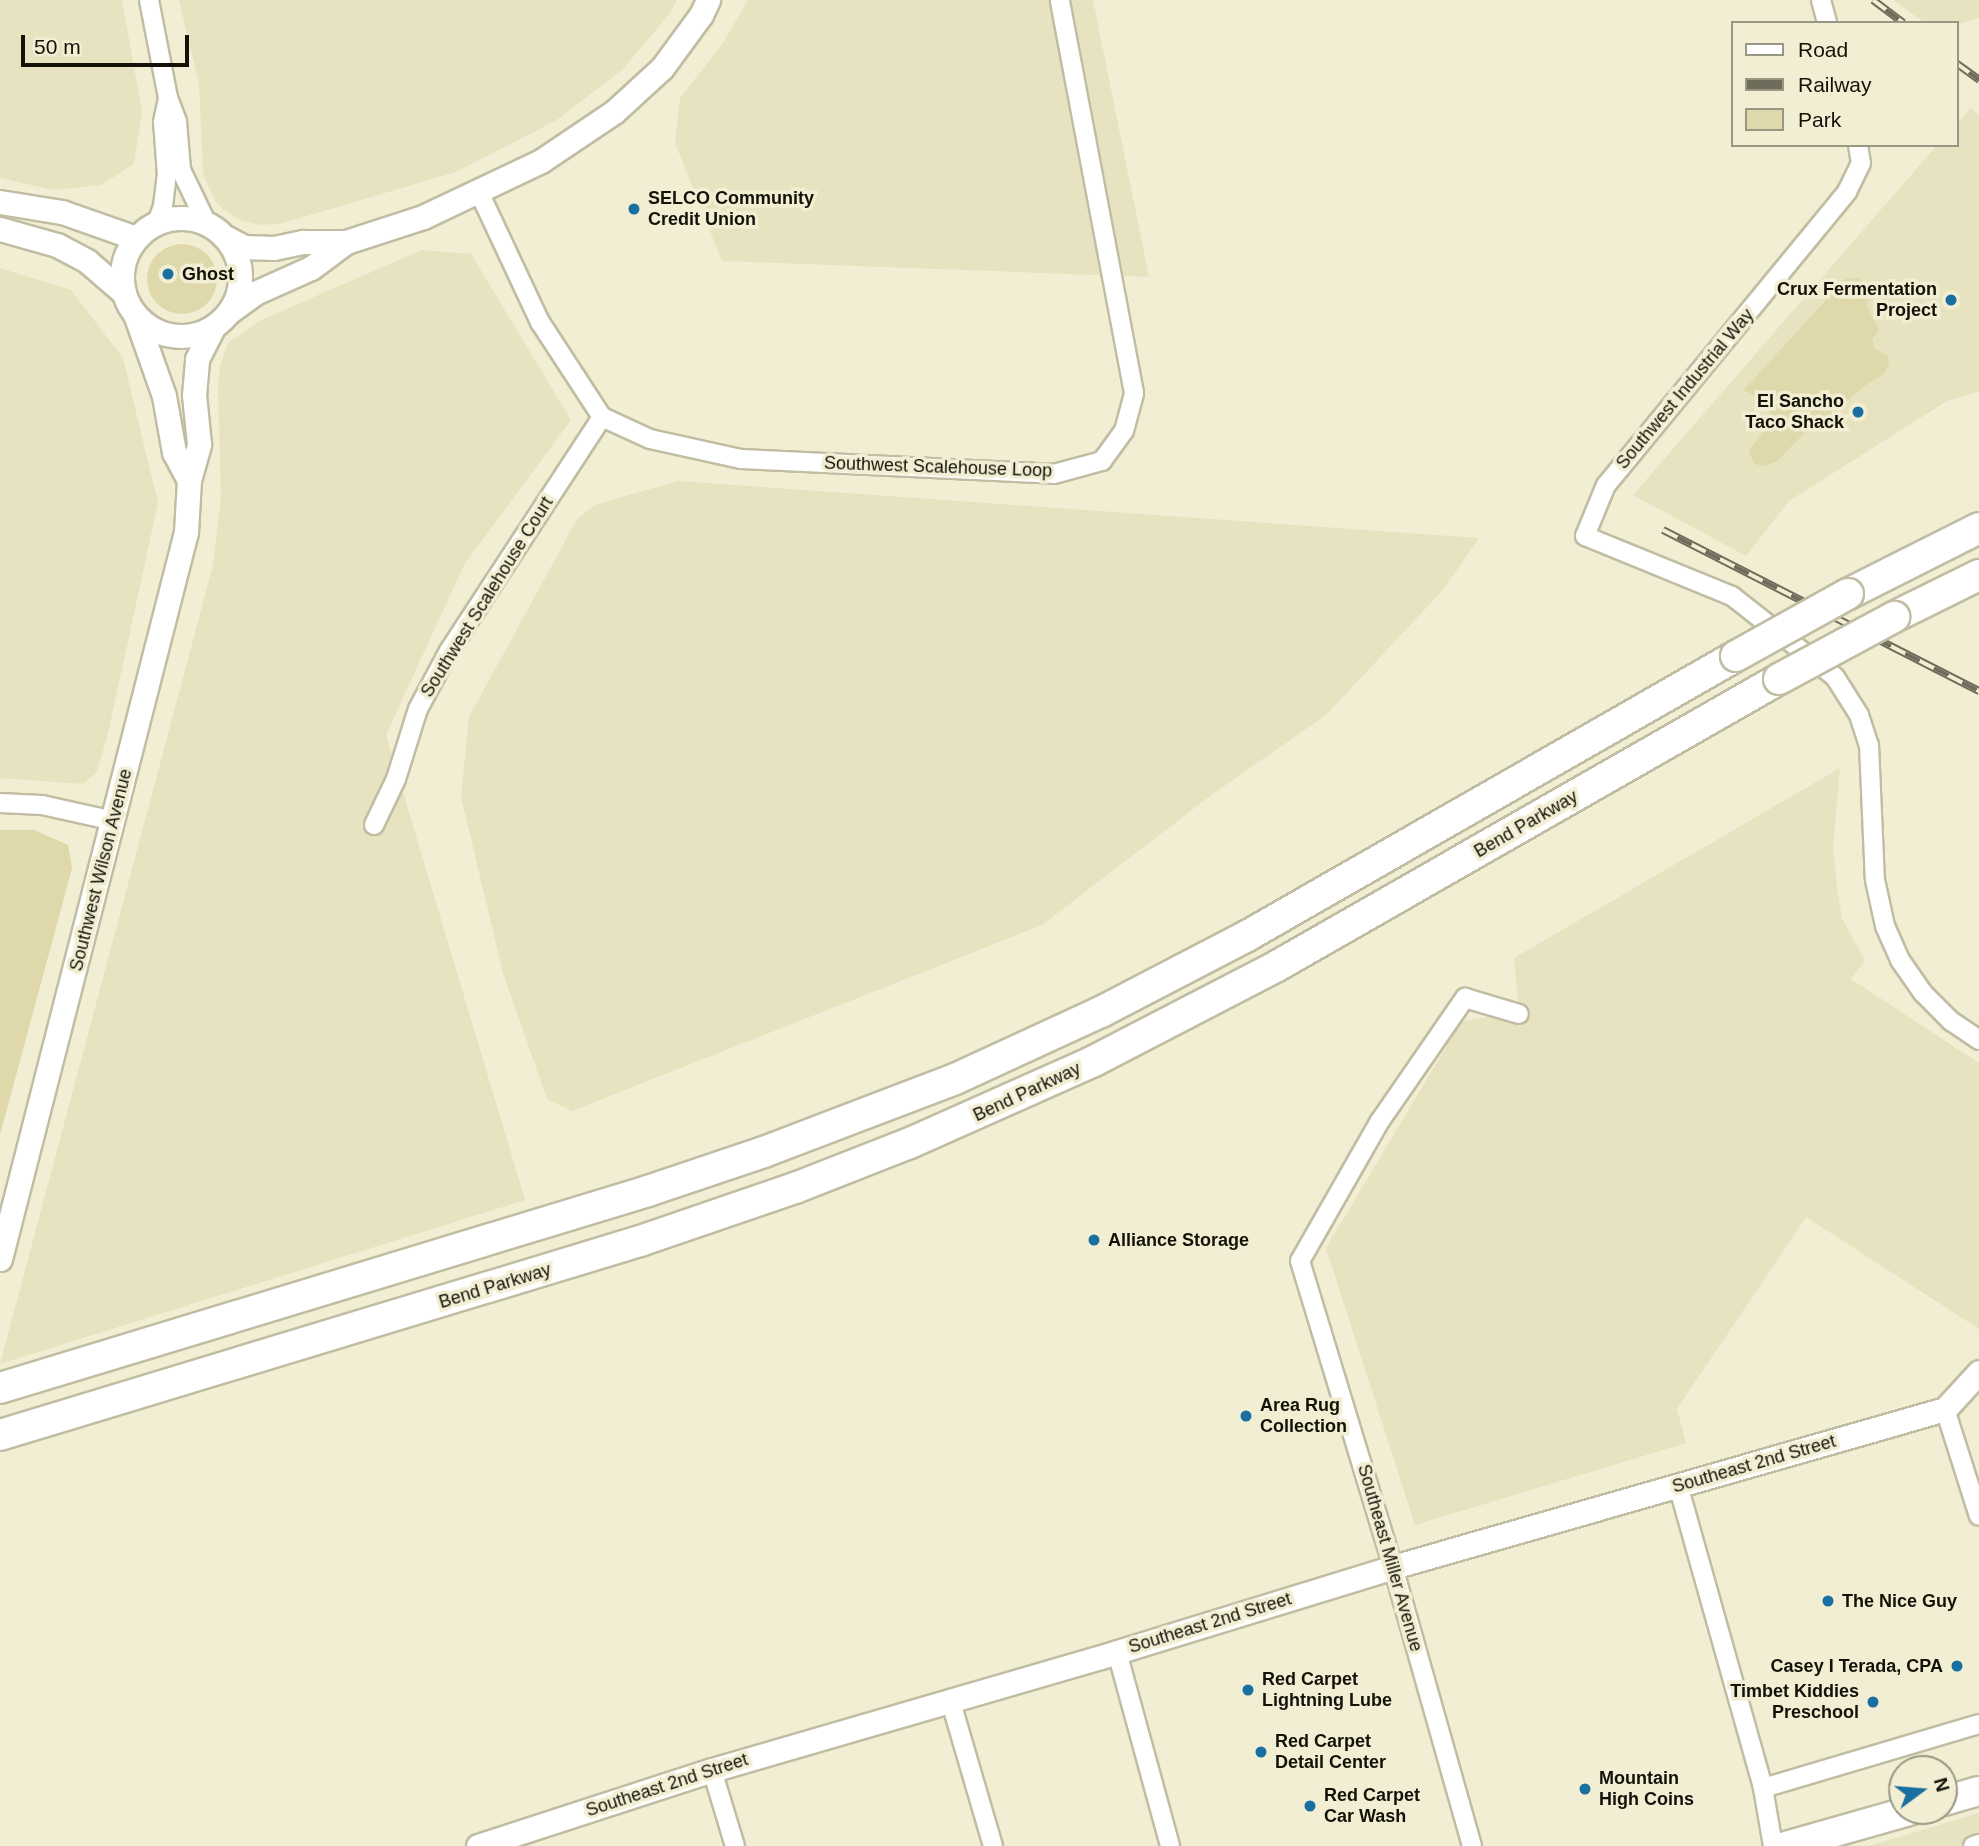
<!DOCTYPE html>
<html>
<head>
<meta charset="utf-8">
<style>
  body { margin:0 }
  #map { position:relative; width:1979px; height:1846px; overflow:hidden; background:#f2eed3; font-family:Helvetica,sans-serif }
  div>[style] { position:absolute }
  .built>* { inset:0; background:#e7e2c0 }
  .green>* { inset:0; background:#ded8aa }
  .round { border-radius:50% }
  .roads { filter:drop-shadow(2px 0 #c0bda3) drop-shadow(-2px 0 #c0bda3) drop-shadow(0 2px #c0bda3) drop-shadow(0 -2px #c0bda3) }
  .minor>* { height:18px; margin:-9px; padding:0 9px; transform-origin:9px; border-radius:9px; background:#fff }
  .tertiary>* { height:23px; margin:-11.5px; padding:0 11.5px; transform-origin:11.5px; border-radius:11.5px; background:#fff }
  .tertiary>.ring { margin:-11.5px; padding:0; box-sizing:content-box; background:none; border:23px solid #fff; border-radius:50% }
  .primary>* { height:28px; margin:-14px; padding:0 14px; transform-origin:14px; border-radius:14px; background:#fff }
  .trunk>* { height:30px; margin:-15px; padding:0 15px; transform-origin:15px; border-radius:15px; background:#fff }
  .rail>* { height:8px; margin-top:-4px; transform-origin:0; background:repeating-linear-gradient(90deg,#f2eed3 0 16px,#6f6c5b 0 32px); box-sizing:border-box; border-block:2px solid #6f6c5b }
  .bridges { filter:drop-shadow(2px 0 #c0bda3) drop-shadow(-2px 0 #c0bda3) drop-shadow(0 2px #c0bda3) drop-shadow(0 -2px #c0bda3) }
  .trunk-bridge>* { height:30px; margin:-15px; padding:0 15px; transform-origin:15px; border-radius:15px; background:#fff }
  .dots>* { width:19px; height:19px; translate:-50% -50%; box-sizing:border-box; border:4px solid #f2eed3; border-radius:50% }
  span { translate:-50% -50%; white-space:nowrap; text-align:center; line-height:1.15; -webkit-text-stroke:7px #f2eed3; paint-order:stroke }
  .poi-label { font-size:18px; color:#131108; font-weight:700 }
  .left { translate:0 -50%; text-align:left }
  .right { translate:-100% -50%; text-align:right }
  .street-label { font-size:18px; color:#131108 }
  .legend { position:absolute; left:1731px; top:21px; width:228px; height:126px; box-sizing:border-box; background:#f2eed3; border:2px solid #999682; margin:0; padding:9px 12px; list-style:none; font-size:21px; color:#131108 }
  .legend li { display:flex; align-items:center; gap:14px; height:35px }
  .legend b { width:35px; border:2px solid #999682 }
  .north { position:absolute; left:1888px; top:1755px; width:70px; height:70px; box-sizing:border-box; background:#f2eed3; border:2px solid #999682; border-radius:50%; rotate:74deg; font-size:19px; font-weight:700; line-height:28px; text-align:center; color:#131108 }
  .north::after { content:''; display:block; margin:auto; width:24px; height:32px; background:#196f9f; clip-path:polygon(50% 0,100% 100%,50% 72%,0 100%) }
  .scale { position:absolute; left:21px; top:35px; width:168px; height:32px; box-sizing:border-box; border:4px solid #131108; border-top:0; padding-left:9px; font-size:21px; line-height:24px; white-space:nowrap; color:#131108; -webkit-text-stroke:5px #f2eed3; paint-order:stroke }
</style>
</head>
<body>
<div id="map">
  <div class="built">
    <i style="clip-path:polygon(0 0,122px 0,142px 112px,134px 164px,101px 185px,54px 190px,0 178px)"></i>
    <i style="clip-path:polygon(179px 0,677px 0,670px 13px,623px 69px,557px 120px,456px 172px,283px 223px,262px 225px,242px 221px,224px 210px,215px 201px,203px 174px,199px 84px)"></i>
    <i style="clip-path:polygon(748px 0,1093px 0,1149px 277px,722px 261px,675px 143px,680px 98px,723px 43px)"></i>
    <i style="clip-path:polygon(1893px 0,1979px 0,1979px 18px,1956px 25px,1925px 23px)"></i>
    <i style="clip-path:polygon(1971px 108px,1979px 115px,1979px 391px,1947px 401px,1789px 501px,1746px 556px,1633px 495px,1937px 145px,1956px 145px,1956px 124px)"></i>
    <i style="clip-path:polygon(422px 250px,471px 254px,571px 420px,464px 565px,386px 735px,525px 1200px,0 1364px,213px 565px,221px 497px,218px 389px,220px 366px,228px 343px,261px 320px)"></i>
    <i style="clip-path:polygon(0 268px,71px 290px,123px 358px,158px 503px,107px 738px,96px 773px,83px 784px,0 778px)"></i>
    <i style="clip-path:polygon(678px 481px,1479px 538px,1442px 591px,1326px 715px,1214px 793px,1042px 925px,572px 1111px,547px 1099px,503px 973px,461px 797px,469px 717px,577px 519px,597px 504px)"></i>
    <i style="clip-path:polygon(1840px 768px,1833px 849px,1837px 887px,1842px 918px,1865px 961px,1851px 979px,1979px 1063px,1979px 1329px,1806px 1217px,1677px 1409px,1686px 1443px,1415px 1525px,1326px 1248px,1461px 1022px,1519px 1011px,1514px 958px)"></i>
    <i style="clip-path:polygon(1979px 1813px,1979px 1846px,1869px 1846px)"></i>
  </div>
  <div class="green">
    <i class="round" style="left:147px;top:244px;width:70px;height:70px"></i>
    <i style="clip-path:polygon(1858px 278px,1867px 287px,1870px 295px,1867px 306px,1879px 330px,1872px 339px,1874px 348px,1888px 357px,1889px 362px,1885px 373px,1863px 387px,1828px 418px,1810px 427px,1776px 462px,1762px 466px,1755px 464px,1749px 453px,1751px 448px,1764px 432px,1770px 414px,1769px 406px,1763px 400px,1744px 390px,1845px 279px)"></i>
    <i style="clip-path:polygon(0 830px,34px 830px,68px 845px,72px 868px,0 1135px)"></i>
  </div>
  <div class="roads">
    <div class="minor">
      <i style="left:149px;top:0;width:100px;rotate:79deg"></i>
      <i style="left:168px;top:98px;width:26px;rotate:69deg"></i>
      <i style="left:177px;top:122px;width:48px;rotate:85.2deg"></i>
      <i style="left:181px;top:170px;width:58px;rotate:64.3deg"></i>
      <i style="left:1821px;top:0;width:24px;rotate:75deg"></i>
      <i style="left:1858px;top:145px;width:18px;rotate:81deg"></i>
      <i style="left:1861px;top:163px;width:32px;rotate:116deg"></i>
      <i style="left:1847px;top:192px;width:379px;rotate:129.4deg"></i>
      <i style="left:1606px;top:485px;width:55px;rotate:112.4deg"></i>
      <i style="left:1585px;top:536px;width:159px;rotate:22.2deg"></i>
      <i style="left:1732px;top:596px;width:131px;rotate:38.2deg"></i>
      <i style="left:1835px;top:677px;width:45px;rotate:57.7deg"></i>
      <i style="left:1859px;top:715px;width:32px;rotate:72deg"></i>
      <i style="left:1869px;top:745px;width:135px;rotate:87.5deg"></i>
      <i style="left:1875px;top:880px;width:47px;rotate:77.7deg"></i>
      <i style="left:1885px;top:926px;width:37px;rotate:66deg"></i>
      <i style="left:1900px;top:960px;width:40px;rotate:55.1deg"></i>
      <i style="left:1923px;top:993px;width:40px;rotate:45deg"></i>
      <i style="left:1951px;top:1021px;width:34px;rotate:34deg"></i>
      <i style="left:479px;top:192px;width:144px;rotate:64.9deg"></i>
      <i style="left:540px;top:322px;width:113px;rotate:56.9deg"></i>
      <i style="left:602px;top:417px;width:53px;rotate:24.6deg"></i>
      <i style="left:650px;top:439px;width:93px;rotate:12.4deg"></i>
      <i style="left:741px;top:459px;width:313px;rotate:2.7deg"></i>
      <i style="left:1054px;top:474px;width:50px;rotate:-15.2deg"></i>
      <i style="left:1102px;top:461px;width:37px;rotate:-54deg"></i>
      <i style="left:1124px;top:431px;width:39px;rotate:-75deg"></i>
      <i style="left:1134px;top:393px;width:400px;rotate:-100.7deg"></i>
      <i style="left:157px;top:222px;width:17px;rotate:-69deg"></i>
      <i style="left:163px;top:206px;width:31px;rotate:-83deg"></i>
      <i style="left:167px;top:175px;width:53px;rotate:-94.3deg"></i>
      <i style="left:163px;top:122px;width:25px;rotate:-78deg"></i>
      <i style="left:0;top:803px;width:42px;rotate:2.7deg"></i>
      <i style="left:42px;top:805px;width:74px;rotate:12.5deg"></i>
      <i style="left:374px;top:825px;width:51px;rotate:-64.4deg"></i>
      <i style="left:396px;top:779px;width:73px;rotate:-72.6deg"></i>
      <i style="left:418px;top:709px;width:66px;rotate:-61.9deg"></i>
      <i style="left:449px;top:651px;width:280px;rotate:-56.8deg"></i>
      <i style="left:1945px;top:1409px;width:112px;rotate:72.4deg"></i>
      <i style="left:1678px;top:1485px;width:315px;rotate:74.3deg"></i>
      <i style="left:1763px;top:1788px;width:59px;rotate:80.2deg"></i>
      <i style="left:1117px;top:1652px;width:201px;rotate:74.7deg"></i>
      <i style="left:950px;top:1699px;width:153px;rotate:73.7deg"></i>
      <i style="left:712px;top:1770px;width:79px;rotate:73.2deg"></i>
      <i style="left:1763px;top:1788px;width:225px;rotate:-16.5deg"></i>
      <i style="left:1472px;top:1846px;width:290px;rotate:-105.8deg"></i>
      <i style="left:1393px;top:1567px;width:320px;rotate:-106.9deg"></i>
      <i style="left:1300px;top:1261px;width:161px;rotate:-60.3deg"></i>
      <i style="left:1380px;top:1121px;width:150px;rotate:-55.4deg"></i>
      <i style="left:1465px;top:998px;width:56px;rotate:16.5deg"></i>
      <i style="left:1973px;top:1846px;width:6px;rotate:-18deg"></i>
    </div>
    <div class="tertiary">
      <i style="left:0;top:202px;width:63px;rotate:9.2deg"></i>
      <i style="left:62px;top:212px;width:78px;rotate:19.4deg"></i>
      <i class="ring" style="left:122px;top:218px;width:95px;height:95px"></i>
      <i style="left:0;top:229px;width:59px;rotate:15.7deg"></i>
      <i style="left:57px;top:245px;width:34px;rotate:28deg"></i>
      <i style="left:87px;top:261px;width:49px;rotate:40.9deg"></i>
      <i style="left:227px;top:238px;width:19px;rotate:28deg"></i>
      <i style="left:244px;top:247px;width:30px;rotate:2deg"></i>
      <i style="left:274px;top:248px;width:30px;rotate:-12deg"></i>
      <i style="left:303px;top:242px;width:43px"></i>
      <i style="left:346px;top:242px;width:81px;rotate:-18deg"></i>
      <i style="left:423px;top:217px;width:131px;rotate:-25.4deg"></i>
      <i style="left:541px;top:161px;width:88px;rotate:-33.9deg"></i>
      <i style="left:614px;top:112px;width:65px;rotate:-42.5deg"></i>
      <i style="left:662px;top:68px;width:66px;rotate:-53.7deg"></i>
      <i style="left:701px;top:15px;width:17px;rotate:-65deg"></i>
      <i style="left:229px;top:312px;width:32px;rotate:-36deg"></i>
      <i style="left:255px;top:293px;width:61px;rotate:-24.1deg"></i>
      <i style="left:311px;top:268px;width:44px;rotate:-36.6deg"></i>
      <i style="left:135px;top:314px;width:87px;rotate:70.5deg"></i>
      <i style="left:164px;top:396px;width:57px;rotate:79.9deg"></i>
      <i style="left:174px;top:452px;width:32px;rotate:62deg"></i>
      <i style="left:0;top:1259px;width:750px;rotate:-75.65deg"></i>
      <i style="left:186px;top:532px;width:52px;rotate:-86.7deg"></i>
      <i style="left:189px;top:480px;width:37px;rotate:-74deg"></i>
      <i style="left:199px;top:444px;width:49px;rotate:-95.8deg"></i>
      <i style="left:194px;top:395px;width:36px;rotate:-85deg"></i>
      <i style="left:197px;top:359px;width:35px;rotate:-63deg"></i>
      <i style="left:478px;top:1846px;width:246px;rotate:-18deg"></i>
      <i style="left:712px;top:1770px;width:422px;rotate:-16.2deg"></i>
      <i style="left:1117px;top:1652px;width:289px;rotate:-17.1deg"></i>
      <i style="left:1393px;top:1567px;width:574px;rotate:-15.97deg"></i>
      <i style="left:1945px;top:1409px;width:50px;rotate:-47.4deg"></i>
    </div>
    <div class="primary">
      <i style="left:1944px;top:1801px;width:36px;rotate:-16deg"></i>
      <i style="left:1786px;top:1846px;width:128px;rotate:-15.9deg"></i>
    </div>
    <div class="trunk">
      <i style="left:1848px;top:594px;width:147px;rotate:-26.7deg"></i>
      <i style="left:1894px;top:617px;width:95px;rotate:-26.3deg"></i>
      <i style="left:0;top:1388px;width:677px;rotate:-16.91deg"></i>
      <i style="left:648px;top:1191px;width:122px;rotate:-18.6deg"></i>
      <i style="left:764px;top:1152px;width:204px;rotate:-20.9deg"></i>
      <i style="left:955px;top:1079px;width:161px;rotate:-24.7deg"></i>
      <i style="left:1101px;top:1012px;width:165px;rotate:-27.5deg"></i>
      <i style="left:1247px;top:936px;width:563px;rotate:-29.8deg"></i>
      <i style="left:0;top:1435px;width:669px;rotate:-16.86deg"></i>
      <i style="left:640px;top:1241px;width:164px;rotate:-18.9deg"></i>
      <i style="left:795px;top:1188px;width:123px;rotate:-21.4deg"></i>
      <i style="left:910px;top:1143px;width:201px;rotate:-24deg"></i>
      <i style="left:1094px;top:1061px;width:206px;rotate:-27.4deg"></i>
      <i style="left:1277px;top:966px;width:578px;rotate:-29.76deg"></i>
    </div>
  </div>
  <div class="rail">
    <i style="left:1873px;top:0;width:38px;rotate:37deg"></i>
    <i style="left:1956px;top:63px;width:29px;rotate:36deg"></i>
    <i style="left:1663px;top:530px;width:355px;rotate:27deg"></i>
  </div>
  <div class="bridges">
    <div class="trunk-bridge">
      <i style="left:1736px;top:656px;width:128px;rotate:-29deg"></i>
      <i style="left:1779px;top:679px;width:131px;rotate:-28.3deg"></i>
    </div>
  </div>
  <div class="dots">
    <i style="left:634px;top:209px;background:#196f9f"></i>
    <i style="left:168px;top:274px;background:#196f9f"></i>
    <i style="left:1951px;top:300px;background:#196f9f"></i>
    <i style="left:1858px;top:412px;background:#196f9f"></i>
    <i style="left:1094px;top:1240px;background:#196f9f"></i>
    <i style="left:1246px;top:1416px;background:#196f9f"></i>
    <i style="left:1828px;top:1601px;background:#196f9f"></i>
    <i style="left:1957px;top:1666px;background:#196f9f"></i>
    <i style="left:1248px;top:1690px;background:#196f9f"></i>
    <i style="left:1873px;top:1702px;background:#196f9f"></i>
    <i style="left:1261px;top:1752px;background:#196f9f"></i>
    <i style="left:1585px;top:1789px;background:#196f9f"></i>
    <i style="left:1310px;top:1806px;background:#196f9f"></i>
  </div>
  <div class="poi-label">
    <span class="left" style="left:648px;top:209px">SELCO Community<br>Credit Union</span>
    <span class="left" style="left:182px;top:274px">Ghost</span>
    <span class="right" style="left:1937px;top:300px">Crux Fermentation<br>Project</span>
    <span class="right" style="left:1844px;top:412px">El Sancho<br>Taco Shack</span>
    <span class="left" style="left:1108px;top:1240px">Alliance Storage</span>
    <span class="left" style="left:1260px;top:1416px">Area Rug<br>Collection</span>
    <span class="left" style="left:1842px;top:1601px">The Nice Guy</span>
    <span class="right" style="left:1943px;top:1666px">Casey I Terada, CPA</span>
    <span class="left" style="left:1262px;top:1690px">Red Carpet<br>Lightning Lube</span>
    <span class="right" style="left:1859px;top:1702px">Timbet Kiddies<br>Preschool</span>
    <span class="left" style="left:1275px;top:1752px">Red Carpet<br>Detail Center</span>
    <span class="left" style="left:1599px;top:1789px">Mountain<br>High Coins</span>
    <span class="left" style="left:1324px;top:1806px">Red Carpet<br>Car Wash</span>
  </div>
  <div class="street-label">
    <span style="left:1685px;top:389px;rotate:-50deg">Southwest Industrial Way</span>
    <span style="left:938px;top:467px;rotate:2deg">Southwest Scalehouse Loop</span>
    <span style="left:487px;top:597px;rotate:-58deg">Southwest Scalehouse Court</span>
    <span style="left:1526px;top:824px;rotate:-30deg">Bend Parkway</span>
    <span style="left:101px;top:870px;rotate:-76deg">Southwest Wilson Avenue</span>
    <span style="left:1027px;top:1092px;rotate:-25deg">Bend Parkway</span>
    <span style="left:495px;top:1286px;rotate:-17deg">Bend Parkway</span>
    <span style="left:1754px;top:1464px;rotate:-16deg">Southeast 2nd Street</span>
    <span style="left:1390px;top:1558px;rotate:74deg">Southeast Miller Avenue</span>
    <span style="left:1210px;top:1623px;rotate:-17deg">Southeast 2nd Street</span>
    <span style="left:667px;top:1785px;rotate:-18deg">Southeast 2nd Street</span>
  </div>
  <ul class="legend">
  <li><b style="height:9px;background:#fff"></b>Road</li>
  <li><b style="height:9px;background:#6f6c5b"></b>Railway</li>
  <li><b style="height:19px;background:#ded8aa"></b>Park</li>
  </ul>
  <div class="north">N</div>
  <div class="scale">50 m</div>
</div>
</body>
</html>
